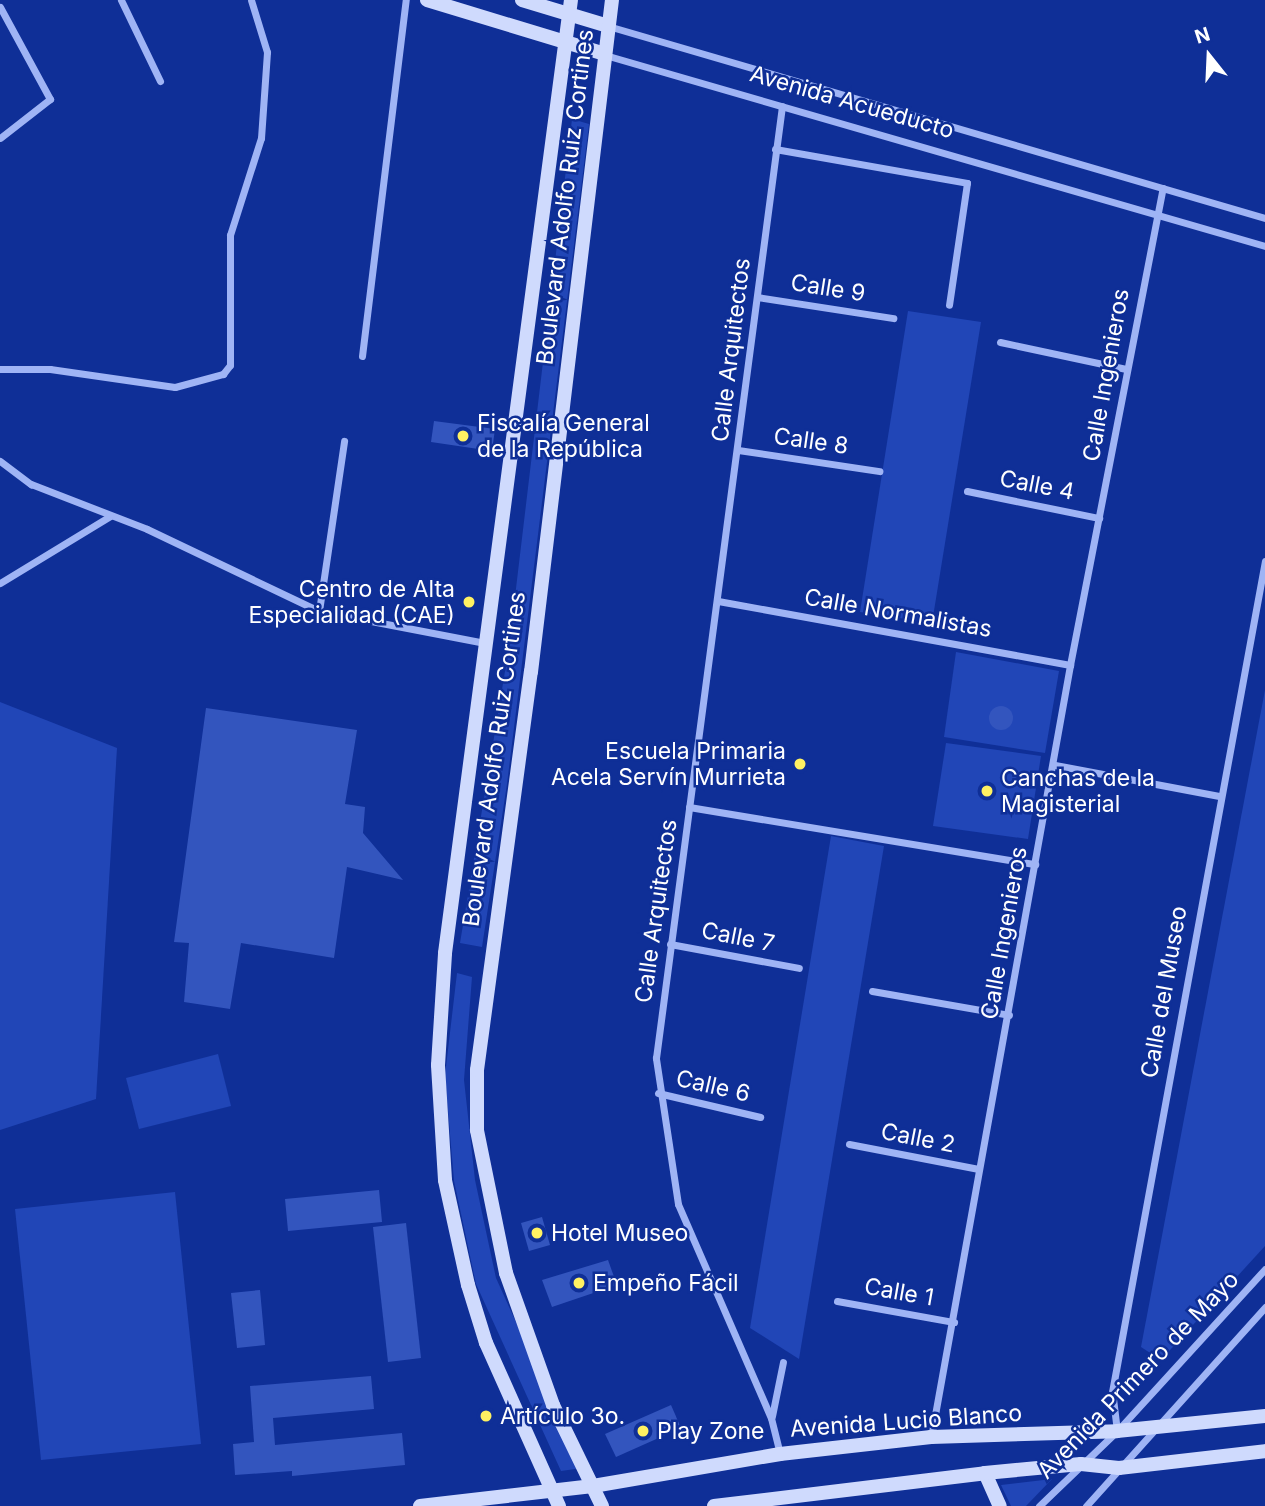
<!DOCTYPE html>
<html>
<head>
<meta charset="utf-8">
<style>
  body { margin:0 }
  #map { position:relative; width:1265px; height:1506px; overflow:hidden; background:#0f2f97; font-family:Inter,sans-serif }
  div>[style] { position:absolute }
  .green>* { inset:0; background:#2146b7 }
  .building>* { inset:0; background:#3355be }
  .round { border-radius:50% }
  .street>* { height:7px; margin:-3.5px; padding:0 3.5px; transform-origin:3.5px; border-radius:3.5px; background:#9fb4f5 }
  .secondary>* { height:14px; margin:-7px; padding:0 7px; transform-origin:7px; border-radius:7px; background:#cfdafd }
  .dots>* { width:19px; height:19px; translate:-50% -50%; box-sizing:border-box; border:4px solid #0f2f97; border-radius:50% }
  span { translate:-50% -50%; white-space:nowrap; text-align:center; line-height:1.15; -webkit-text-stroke:5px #0f2f97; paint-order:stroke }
  .street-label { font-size:23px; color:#fff }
  .poi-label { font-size:23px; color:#fff }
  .left { translate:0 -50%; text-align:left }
  .right { translate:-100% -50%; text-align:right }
  .north { position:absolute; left:1174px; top:21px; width:70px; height:70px; -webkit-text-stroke:5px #0f2f97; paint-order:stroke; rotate:342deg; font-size:19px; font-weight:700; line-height:28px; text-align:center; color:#fff }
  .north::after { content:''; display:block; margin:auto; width:24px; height:32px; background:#fff; clip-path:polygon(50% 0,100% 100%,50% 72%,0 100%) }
</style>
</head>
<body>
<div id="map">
  <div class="green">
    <i style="clip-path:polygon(572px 119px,589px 124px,507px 784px,482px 947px,460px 943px,509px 647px)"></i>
    <i style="clip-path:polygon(908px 311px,981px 322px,932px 623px,860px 612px)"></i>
    <i style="clip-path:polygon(956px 652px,1059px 671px,1045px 753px,944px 737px)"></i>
    <i style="clip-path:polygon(1265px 690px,1265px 1246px,1161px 1360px,1141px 1347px)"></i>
    <i style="clip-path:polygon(0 702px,117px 748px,96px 1099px,0 1130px)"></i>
    <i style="clip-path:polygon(946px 743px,1041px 756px,1028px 839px,933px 826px)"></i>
    <i style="clip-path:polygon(831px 836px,884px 846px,799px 1359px,750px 1328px)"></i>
    <i style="clip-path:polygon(457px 973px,472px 977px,464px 1080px,475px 1180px,496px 1278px,582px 1468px,561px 1471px,476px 1284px,454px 1181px,445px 1075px)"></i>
    <i style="clip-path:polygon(218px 1054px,231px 1106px,139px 1129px,126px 1078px)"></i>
    <i style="clip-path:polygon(175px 1192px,201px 1444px,41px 1460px,15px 1209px)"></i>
    <i style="clip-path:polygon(1052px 1479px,1026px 1506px,1011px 1506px,1001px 1485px)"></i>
  </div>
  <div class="building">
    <i style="clip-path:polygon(434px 421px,495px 429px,492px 451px,431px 442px)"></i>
    <i class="round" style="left:989px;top:706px;width:24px;height:24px"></i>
    <i style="clip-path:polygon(206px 708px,357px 730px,345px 804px,365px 807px,363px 833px,403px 880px,347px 867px,334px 958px,241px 943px,230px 1009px,184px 1002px,189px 943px,174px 942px)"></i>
    <i style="clip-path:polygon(379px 1190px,382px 1222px,288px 1231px,285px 1199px)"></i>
    <i style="clip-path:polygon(542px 1217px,550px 1245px,529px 1251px,521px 1223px)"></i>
    <i style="clip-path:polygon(406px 1223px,421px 1358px,388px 1362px,373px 1227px)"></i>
    <i style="clip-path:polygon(608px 1260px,617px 1285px,552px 1307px,542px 1280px)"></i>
    <i style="clip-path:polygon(260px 1290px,265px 1345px,237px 1348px,231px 1293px)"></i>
    <i style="clip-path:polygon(371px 1376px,374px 1409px,273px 1418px,275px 1445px,402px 1433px,405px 1465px,292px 1476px,292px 1471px,235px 1475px,233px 1444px,254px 1442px,250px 1386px)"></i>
    <i style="clip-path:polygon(671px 1405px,681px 1428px,616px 1457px,605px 1434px)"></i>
  </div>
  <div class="street">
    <i style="left:121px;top:0;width:90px;rotate:64.3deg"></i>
    <i style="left:0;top:7px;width:105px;rotate:61.5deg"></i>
    <i style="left:50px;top:99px;width:63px;rotate:142deg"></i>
    <i style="left:608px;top:26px;width:684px;rotate:16.29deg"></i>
    <i style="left:605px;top:55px;width:687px;rotate:16.14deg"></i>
    <i style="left:775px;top:149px;width:195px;rotate:10deg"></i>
    <i style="left:967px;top:183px;width:123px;rotate:98.4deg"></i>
    <i style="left:757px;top:297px;width:138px;rotate:8.8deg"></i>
    <i style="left:1000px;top:342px;width:129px;rotate:12.1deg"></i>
    <i style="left:362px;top:356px;width:359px;rotate:-83deg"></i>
    <i style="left:0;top:369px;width:50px"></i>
    <i style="left:50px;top:369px;width:126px;rotate:8.2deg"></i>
    <i style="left:175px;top:387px;width:50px;rotate:-15.2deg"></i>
    <i style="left:223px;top:374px;width:11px;rotate:-52deg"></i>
    <i style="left:230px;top:365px;width:130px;rotate:-90deg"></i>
    <i style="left:230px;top:235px;width:102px;rotate:-72.3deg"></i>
    <i style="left:261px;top:138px;width:86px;rotate:-86deg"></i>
    <i style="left:267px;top:52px;width:54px;rotate:-107.1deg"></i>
    <i style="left:738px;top:450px;width:143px;rotate:8.5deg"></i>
    <i style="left:0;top:461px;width:39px;rotate:37deg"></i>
    <i style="left:31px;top:484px;width:124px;rotate:21.2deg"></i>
    <i style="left:147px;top:529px;width:191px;rotate:25.5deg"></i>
    <i style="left:319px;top:611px;width:169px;rotate:10.9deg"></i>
    <i style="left:967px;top:491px;width:135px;rotate:11.6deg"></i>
    <i style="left:0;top:583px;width:129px;rotate:-31.3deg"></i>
    <i style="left:718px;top:601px;width:358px;rotate:10.3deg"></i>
    <i style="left:319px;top:611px;width:172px;rotate:-81.6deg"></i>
    <i style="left:1055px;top:765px;width:167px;rotate:10.7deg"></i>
    <i style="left:689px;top:807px;width:351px;rotate:9.4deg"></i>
    <i style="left:670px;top:944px;width:131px;rotate:10.5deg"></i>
    <i style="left:872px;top:991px;width:139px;rotate:9.9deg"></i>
    <i style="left:658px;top:1093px;width:105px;rotate:13.2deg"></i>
    <i style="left:849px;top:1144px;width:132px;rotate:10.9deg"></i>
    <i style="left:837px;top:1301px;width:119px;rotate:10.2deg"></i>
    <i style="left:772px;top:1416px;width:55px;rotate:-78.5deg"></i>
    <i style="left:1117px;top:1431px;width:39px;rotate:-97deg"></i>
    <i style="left:1112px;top:1392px;width:845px;rotate:-79.57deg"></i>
    <i style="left:931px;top:1437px;width:784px;rotate:-79.79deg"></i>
    <i style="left:1070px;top:665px;width:486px;rotate:-79deg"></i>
    <i style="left:780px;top:1454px;width:37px;rotate:-104deg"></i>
    <i style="left:771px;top:1418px;width:233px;rotate:-113.5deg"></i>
    <i style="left:678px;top:1204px;width:148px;rotate:-98.6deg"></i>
    <i style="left:656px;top:1058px;width:960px;rotate:-82.46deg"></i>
    <i style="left:1039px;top:1506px;width:108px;rotate:-43.9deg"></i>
    <i style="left:1117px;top:1431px;width:219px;rotate:-47.6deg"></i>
    <i style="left:1086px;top:1506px;width:268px;rotate:-48deg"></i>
  </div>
  <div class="secondary">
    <i style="left:427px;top:0;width:186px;rotate:16.9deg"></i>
    <i style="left:522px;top:0;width:90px;rotate:16.8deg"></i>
    <i style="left:985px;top:1473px;width:36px;rotate:66deg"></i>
    <i style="left:420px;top:1506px;width:174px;rotate:-6.6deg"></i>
    <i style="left:593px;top:1486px;width:190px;rotate:-9.7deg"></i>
    <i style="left:780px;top:1454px;width:152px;rotate:-6.4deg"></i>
    <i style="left:931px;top:1437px;width:186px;rotate:-1.8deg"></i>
    <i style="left:1117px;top:1431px;width:149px;rotate:-5.8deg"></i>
    <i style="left:559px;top:1506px;width:179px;rotate:-114.1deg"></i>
    <i style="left:486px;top:1343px;width:61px;rotate:-107.2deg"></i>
    <i style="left:468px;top:1285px;width:107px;rotate:-102.4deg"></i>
    <i style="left:445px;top:1180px;width:115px;rotate:-93.5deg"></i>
    <i style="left:438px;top:1065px;width:112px;rotate:-86.4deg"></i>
    <i style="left:445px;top:953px;width:961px;rotate:-82.47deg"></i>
    <i style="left:602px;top:1506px;width:112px;rotate:-115.9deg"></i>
    <i style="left:553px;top:1405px;width:140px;rotate:-109.6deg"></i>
    <i style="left:506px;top:1273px;width:146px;rotate:-101.5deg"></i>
    <i style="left:477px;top:1130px;width:60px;rotate:-90deg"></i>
    <i style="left:477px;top:1070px;width:402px;rotate:-82.3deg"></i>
    <i style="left:531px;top:672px;width:677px;rotate:-83.13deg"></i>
    <i style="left:714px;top:1506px;width:273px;rotate:-6.9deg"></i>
    <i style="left:985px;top:1473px;width:96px;rotate:-5.4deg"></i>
    <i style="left:1081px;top:1464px;width:38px;rotate:6deg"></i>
    <i style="left:1119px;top:1468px;width:147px;rotate:-6.6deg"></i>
  </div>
  <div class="dots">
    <i style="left:463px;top:436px;background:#fff162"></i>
    <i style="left:469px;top:602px;background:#fff162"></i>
    <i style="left:800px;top:764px;background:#fff162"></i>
    <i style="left:987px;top:791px;background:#fff162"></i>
    <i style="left:537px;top:1233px;background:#fff162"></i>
    <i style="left:579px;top:1283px;background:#fff162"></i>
    <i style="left:486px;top:1416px;background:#fff162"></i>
    <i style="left:643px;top:1431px;background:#fff162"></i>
  </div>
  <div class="street-label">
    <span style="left:852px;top:102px;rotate:16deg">Avenida Acueducto</span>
    <span style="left:565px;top:197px;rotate:-83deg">Boulevard Adolfo Ruiz Cortines</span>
    <span style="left:828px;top:288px;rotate:9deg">Calle 9</span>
    <span style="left:731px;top:350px;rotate:-83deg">Calle Arquitectos</span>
    <span style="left:1106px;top:375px;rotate:-80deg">Calle Ingenieros</span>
    <span style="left:811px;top:441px;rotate:8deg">Calle 8</span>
    <span style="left:1037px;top:485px;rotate:11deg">Calle 4</span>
    <span style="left:898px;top:613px;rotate:10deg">Calle Normalistas</span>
    <span style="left:494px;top:759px;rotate:-82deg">Boulevard Adolfo Ruiz Cortines</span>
    <span style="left:656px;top:911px;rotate:-82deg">Calle Arquitectos</span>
    <span style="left:1004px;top:933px;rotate:-80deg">Calle Ingenieros</span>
    <span style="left:738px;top:937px;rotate:11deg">Calle 7</span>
    <span style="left:1164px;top:992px;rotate:-80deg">Calle del Museo</span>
    <span style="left:713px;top:1086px;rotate:13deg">Calle 6</span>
    <span style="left:918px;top:1138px;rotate:11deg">Calle 2</span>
    <span style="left:899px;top:1292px;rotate:10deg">Calle 1</span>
    <span style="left:1138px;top:1375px;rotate:-46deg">Avenida Primero de Mayo</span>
    <span style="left:906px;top:1421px;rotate:-4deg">Avenida Lucio Blanco</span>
  </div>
  <div class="poi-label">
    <span class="left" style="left:477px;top:436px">Fiscalía General<br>de la República</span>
    <span class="right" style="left:455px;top:602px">Centro de Alta<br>Especialidad (CAE)</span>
    <span class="right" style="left:786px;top:764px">Escuela Primaria<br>Acela Servín Murrieta</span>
    <span class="left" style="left:1001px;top:791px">Canchas de la<br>Magisterial</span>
    <span class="left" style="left:551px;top:1233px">Hotel Museo</span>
    <span class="left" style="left:593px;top:1283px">Empeño Fácil</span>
    <span class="left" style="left:500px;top:1416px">Artículo 3o.</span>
    <span class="left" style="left:657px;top:1431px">Play Zone</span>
  </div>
  <div class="north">N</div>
</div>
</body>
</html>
